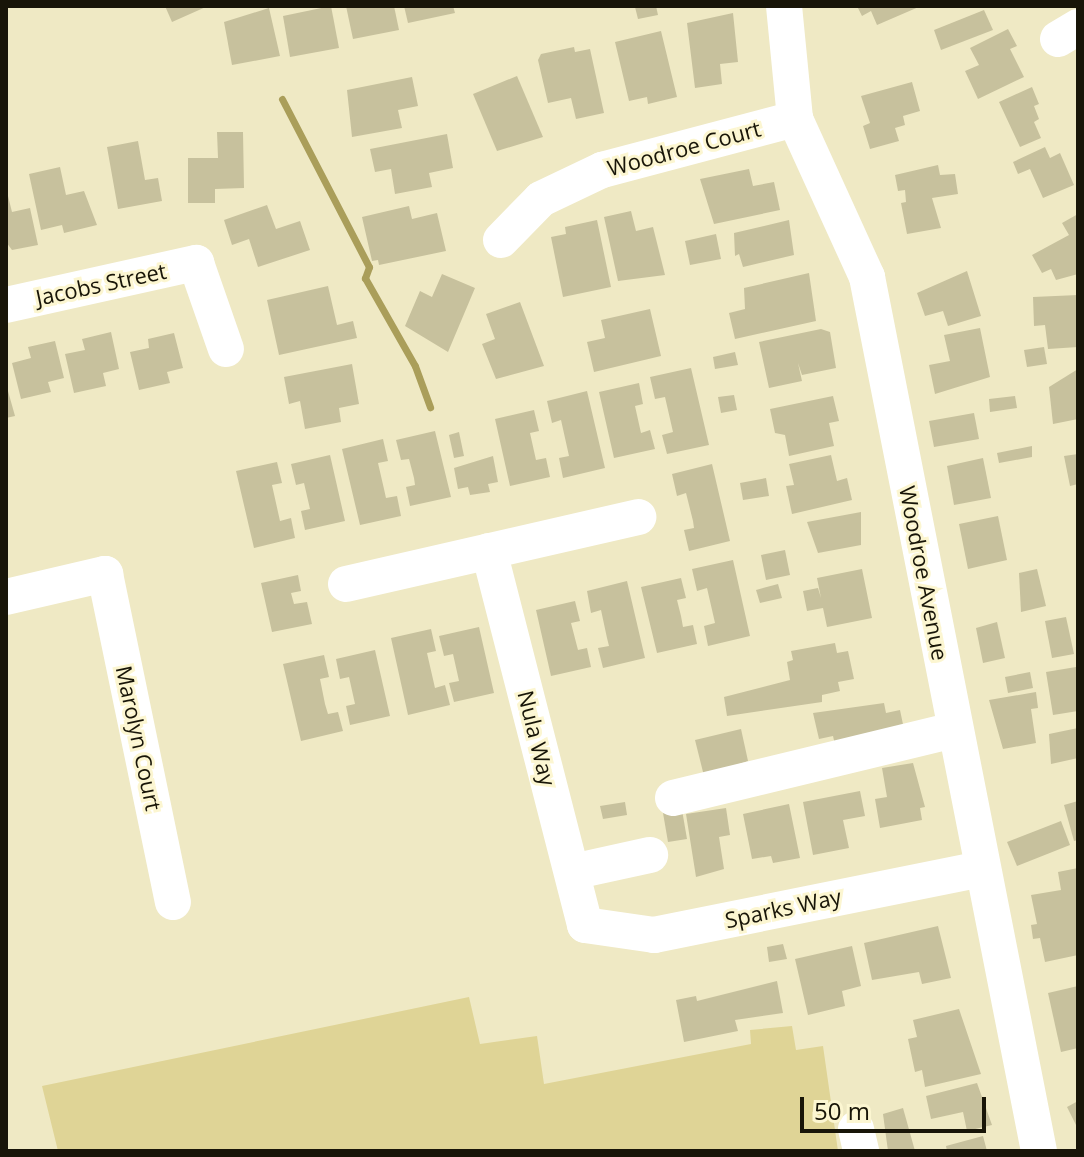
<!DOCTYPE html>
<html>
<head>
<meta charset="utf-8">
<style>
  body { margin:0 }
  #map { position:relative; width:1084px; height:1157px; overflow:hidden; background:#efe9c4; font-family:"Open Sans",sans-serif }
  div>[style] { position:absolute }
  .green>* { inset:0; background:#dfd496 }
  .stream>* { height:7px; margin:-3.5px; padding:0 3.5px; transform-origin:3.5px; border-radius:3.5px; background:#aa9e5a }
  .building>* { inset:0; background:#c7c19d }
  .minor>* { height:36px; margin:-18px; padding:0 18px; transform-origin:18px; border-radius:18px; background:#fff }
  span { translate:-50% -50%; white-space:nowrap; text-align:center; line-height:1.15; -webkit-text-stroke:6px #fcf6d1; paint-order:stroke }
  .street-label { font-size:22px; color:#181508 }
  .frame { position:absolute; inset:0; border:8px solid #181508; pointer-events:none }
  .scale { position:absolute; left:800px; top:1097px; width:186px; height:36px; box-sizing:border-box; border:4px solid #181508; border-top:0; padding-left:10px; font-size:24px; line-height:28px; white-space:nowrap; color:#181508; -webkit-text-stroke:6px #fcf6d1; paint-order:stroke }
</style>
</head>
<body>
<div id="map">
  <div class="green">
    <i style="clip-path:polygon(469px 997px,480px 1044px,537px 1036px,544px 1084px,751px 1044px,750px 1030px,792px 1026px,796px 1050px,823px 1046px,838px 1151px,58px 1151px,42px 1086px)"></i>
  </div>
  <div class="stream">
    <i style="left:282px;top:99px;width:189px;rotate:62.6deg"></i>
    <i style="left:369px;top:267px;width:12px;rotate:110deg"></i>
    <i style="left:365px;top:278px;width:101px;rotate:60.4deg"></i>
    <i style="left:415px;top:366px;width:44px;rotate:69.9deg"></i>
  </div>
  <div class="building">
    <i style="clip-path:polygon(165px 6px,208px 6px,172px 22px)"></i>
    <i style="clip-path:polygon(331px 6px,339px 48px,290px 57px,283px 16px)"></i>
    <i style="clip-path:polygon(346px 6px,394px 6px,399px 30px,353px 39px)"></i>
    <i style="clip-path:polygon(404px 6px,453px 6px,455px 13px,408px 23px)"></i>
    <i style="clip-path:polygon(656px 6px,658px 15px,638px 19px,635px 7px)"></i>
    <i style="clip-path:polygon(857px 6px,921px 6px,877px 25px,871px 11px,862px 16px)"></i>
    <i style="clip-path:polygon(269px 8px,280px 56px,232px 65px,224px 22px)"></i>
    <i style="clip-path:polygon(984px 10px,993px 30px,941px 50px,934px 30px)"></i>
    <i style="clip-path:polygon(733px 13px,738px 62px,720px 64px,722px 84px,695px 88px,687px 23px)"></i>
    <i style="clip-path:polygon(1008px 29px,1017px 46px,1010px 49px,1024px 77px,978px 99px,965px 71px,979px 65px,970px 48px)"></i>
    <i style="clip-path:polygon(661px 31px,677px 97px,648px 104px,647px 97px,629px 101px,615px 42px)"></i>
    <i style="clip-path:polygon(574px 47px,575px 52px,590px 49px,604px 113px,576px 119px,571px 98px,548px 103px,538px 60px,541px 54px)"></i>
    <i style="clip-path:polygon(517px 76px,543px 137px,497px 151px,473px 94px)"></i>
    <i style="clip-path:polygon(412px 77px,418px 106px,398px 110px,402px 128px,352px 137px,347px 90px)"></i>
    <i style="clip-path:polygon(912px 82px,920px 111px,903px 116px,905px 125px,895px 128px,899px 141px,870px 149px,863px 126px,870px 123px,861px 96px)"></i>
    <i style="clip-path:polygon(1032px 87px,1039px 104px,1034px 106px,1039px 119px,1034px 122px,1041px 138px,1020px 147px,999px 102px)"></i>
    <i style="clip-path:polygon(217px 132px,243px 132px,244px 188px,215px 189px,215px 203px,188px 203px,188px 158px,218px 158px)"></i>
    <i style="clip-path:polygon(447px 134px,453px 168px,429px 173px,432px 187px,395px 194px,391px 169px,375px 172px,370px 149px)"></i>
    <i style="clip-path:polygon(138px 141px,145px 180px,158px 178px,162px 201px,118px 209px,107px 147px)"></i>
    <i style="clip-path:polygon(1045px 147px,1050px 158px,1060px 153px,1074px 185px,1043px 198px,1030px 169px,1018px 174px,1013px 162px)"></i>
    <i style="clip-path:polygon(938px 165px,940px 175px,955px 174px,958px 194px,932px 198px,941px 228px,907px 234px,901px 203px,906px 202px,905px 190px,898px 191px,895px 175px)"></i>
    <i style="clip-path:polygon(60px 167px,66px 195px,84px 191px,97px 225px,64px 233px,62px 225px,41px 230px,29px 174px)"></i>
    <i style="clip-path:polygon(749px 169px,753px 186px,774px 182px,780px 210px,714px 224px,700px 179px)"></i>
    <i style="clip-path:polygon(7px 192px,12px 212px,30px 208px,38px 245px,12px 250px,6px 242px)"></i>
    <i style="clip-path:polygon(267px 205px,276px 229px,300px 221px,310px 250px,258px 267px,249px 239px,232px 245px,224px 220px)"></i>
    <i style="clip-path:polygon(409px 206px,412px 219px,437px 213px,446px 251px,379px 265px,378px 260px,372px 261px,362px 217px)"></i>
    <i style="clip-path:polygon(631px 211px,636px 231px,653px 227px,665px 275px,618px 281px,604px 217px)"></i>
    <i style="clip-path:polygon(1078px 214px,1078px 274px,1056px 280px,1051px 269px,1042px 273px,1032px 255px,1069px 235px,1062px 223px)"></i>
    <i style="clip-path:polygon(597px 220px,611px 287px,563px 297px,551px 237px,566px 234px,565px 227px)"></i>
    <i style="clip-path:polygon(789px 220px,794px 255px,743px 267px,739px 254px,735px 256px,734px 233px)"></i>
    <i style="clip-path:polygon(716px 234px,721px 259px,690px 265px,685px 241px)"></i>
    <i style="clip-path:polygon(967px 271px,981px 316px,948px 326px,943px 311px,925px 316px,917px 293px)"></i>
    <i style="clip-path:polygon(809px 273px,816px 321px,735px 339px,729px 313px,745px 309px,744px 288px)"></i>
    <i style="clip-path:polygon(442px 274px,475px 288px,448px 352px,405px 326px,420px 291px,432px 297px)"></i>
    <i style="clip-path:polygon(328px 286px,337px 325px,353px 321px,357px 338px,279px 355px,267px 300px)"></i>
    <i style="clip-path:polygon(1078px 295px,1078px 347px,1048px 349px,1045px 325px,1034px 326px,1033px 297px)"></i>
    <i style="clip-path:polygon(520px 302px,544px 366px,496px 379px,482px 344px,495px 339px,486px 314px)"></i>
    <i style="clip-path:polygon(650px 309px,661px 356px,594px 372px,587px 342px,605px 338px,601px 320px)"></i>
    <i style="clip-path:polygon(980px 328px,990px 377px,935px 394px,929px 365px,950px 361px,944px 335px)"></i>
    <i style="clip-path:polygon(821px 329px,830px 332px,836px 368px,802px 375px,798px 363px,802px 381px,769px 388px,759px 342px)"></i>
    <i style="clip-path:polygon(111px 332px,119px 369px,103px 373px,106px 386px,74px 393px,65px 354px,85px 350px,82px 339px)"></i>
    <i style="clip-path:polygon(174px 333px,183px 368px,167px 372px,170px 383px,139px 390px,130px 352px,149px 348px,148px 339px)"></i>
    <i style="clip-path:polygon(55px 341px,64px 378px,48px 382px,51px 392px,21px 399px,12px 363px,31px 358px,28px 347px)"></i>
    <i style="clip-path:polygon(1044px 347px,1047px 364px,1027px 367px,1024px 350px)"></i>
    <i style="clip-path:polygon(735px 352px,738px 365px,715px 369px,713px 357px)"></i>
    <i style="clip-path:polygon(352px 364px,359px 404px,339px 408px,341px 422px,305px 429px,300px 401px,289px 404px,284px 377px)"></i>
    <i style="clip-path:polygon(691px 368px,709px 445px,667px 454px,662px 435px,673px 432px,665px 397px,655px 399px,650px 377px)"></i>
    <i style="clip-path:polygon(1078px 369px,1078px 419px,1053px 424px,1049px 387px)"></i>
    <i style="clip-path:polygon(639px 383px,643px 404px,635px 406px,641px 433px,650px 430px,655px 449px,614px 458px,599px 392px)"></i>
    <i style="clip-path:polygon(6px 384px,15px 416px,6px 418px)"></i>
    <i style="clip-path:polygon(587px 391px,605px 468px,563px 478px,559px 458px,569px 456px,561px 420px,552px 423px,547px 401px)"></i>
    <i style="clip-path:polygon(734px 395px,737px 410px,721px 413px,718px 397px)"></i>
    <i style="clip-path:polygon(833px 396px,839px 421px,829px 423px,834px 446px,789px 456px,785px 435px,775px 433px,770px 409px)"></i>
    <i style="clip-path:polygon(1015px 396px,1017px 408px,990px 412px,989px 399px)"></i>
    <i style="clip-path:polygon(534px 410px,539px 431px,530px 433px,536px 460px,546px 458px,550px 477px,510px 486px,495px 419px)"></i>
    <i style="clip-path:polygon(974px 413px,979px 439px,934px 447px,929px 421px)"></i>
    <i style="clip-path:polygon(435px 431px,451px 497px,410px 506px,406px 487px,415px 485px,414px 478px,409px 459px,401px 460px,396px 440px)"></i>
    <i style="clip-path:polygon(459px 432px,464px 456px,454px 458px,449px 435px)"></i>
    <i style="clip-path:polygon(383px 439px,388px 461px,378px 463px,384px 489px,386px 498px,397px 496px,401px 516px,360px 525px,342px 449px)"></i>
    <i style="clip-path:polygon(1032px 446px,1032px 457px,999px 463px,997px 453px)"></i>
    <i style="clip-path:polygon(1078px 454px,1078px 484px,1070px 486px,1064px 456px)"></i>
    <i style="clip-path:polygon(330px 455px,345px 521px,305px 530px,301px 511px,310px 509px,304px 483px,296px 485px,291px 464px)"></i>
    <i style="clip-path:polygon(831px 455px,837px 481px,847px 478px,852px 500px,792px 514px,786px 486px,794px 485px,789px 464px)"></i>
    <i style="clip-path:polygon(493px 456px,498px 482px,488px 484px,490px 492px,470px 495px,468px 487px,458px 489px,454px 468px)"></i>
    <i style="clip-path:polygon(983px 458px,991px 498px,954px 505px,947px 466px)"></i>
    <i style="clip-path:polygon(277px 462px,282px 483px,272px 485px,280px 521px,291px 518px,295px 538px,254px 548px,236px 471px)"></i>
    <i style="clip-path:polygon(712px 464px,730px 541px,689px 551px,684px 530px,694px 528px,693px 521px,686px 493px,677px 496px,672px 474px)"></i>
    <i style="clip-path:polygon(766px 478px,769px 496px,743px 500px,740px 483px)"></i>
    <i style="clip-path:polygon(861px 512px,861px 545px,818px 553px,807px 522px)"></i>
    <i style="clip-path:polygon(998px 516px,1007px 560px,968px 569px,959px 524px)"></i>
    <i style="clip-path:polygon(785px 550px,790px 575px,766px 580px,761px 555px)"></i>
    <i style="clip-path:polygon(733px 560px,750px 636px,708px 646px,704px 626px,715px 623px,707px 588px,697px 591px,692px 569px)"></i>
    <i style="clip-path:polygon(862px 569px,872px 618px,827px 627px,823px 608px,807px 611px,803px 591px,818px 588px,821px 598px,817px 578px)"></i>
    <i style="clip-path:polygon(1037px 569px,1046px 606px,1021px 612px,1019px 573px)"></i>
    <i style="clip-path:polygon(298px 575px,301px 591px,291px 593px,294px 604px,307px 602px,312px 624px,272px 632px,261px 583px)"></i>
    <i style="clip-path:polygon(681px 578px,686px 598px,677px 600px,681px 616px,683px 627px,693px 625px,697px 644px,657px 653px,641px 587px)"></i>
    <i style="clip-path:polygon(627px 581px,645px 658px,603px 668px,598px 648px,609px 646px,607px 638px,601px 610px,591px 613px,587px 591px)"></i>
    <i style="clip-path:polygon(778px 584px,782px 598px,760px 603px,756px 590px)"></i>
    <i style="clip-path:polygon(575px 601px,580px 621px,571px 623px,578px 650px,587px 648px,591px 667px,551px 676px,536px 610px)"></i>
    <i style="clip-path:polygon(1066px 617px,1074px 654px,1052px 658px,1045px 621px)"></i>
    <i style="clip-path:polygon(997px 622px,1005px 658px,983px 663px,976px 628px)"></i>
    <i style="clip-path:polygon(479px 627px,494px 693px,454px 702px,449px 683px,459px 681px,453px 654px,444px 656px,439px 636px)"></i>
    <i style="clip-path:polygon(431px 629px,436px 651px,427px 653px,435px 688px,445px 685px,450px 705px,408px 715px,391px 638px)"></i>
    <i style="clip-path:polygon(835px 643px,837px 653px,848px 651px,854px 679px,838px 682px,840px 691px,822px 695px,822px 702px,727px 716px,724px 697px,790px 680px,787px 662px,793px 660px,791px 651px)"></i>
    <i style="clip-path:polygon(375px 650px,390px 716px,350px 725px,346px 706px,355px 704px,349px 677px,340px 679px,336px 659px)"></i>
    <i style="clip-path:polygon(324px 655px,329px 677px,320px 679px,325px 704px,328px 714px,338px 712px,343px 731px,301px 741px,283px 664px)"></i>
    <i style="clip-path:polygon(1076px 667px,1078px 711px,1053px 715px,1046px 672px)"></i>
    <i style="clip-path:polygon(1030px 672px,1033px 688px,1008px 693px,1005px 677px)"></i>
    <i style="clip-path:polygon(1036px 692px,1038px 708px,1031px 709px,1036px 743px,1003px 749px,989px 700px)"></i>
    <i style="clip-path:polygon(884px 703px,886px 713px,900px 710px,904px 729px,835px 745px,833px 736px,819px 739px,813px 713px)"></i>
    <i style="clip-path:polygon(1078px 728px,1078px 758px,1051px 764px,1049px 734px)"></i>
    <i style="clip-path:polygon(741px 729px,748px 761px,704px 776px,695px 740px)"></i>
    <i style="clip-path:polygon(913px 763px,925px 807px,920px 808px,922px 820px,880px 828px,875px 799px,887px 797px,882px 768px)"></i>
    <i style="clip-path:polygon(860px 791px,865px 816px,843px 820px,849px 848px,813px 855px,803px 802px)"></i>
    <i style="clip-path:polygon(1078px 801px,1078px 840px,1074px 841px,1064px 805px)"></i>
    <i style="clip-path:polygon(625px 802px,627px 815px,603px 819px,600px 806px)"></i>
    <i style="clip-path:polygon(789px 804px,800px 858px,773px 863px,771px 856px,752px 859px,743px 814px)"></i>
    <i style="clip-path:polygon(726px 808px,730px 835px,719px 837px,724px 869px,696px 877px,686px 814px)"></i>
    <i style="clip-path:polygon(682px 810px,687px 839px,668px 842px,663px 813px)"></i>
    <i style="clip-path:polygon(1061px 821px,1070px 845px,1017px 866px,1007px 842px)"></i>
    <i style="clip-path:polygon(1078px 868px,1078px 955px,1045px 962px,1040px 938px,1033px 939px,1031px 925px,1037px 924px,1031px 895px,1061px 890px,1058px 872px)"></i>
    <i style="clip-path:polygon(938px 926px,951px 978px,922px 984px,919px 972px,872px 980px,864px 943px)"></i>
    <i style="clip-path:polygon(783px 944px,787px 959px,769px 962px,767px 947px)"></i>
    <i style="clip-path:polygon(852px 946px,861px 986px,842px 991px,845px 1006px,808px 1015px,795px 959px)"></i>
    <i style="clip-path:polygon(777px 981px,783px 1013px,735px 1020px,738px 1031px,684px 1042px,676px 1000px,696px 996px,697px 1001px)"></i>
    <i style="clip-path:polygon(1078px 986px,1078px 1048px,1061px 1052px,1048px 993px)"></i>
    <i style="clip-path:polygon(959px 1009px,981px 1074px,925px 1087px,922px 1070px,915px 1072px,908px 1039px,917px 1037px,913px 1020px)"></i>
    <i style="clip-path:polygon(977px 1083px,992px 1125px,967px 1131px,963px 1112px,931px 1119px,926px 1096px)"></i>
    <i style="clip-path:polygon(1078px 1101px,1078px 1129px,1067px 1107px)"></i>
    <i style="clip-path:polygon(903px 1108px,915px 1151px,888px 1151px,883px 1114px)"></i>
    <i style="clip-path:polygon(983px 1136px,987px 1151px,947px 1151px,946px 1146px)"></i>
  </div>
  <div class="minor">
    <i style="left:784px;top:6px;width:114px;rotate:84.4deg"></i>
    <i style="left:795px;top:119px;width:174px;rotate:65.5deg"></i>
    <i style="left:867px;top:277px;width:891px;rotate:78.87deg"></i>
    <i style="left:1058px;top:39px;width:23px;rotate:-31deg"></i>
    <i style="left:501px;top:240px;width:57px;rotate:-45.7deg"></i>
    <i style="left:541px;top:199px;width:68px;rotate:-25.4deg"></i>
    <i style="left:602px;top:170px;width:200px;rotate:-14.8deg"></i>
    <i style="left:6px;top:305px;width:195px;rotate:-12.5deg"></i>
    <i style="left:196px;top:263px;width:91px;rotate:70.8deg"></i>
    <i style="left:489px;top:551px;width:386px;rotate:75.6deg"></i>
    <i style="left:585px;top:925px;width:70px;rotate:8.2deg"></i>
    <i style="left:654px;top:935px;width:334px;rotate:-11.4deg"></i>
    <i style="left:346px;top:584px;width:300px;rotate:-12.9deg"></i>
    <i style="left:6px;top:597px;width:102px;rotate:-13.1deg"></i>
    <i style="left:105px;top:574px;width:335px;rotate:78.3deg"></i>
    <i style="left:673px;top:798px;width:289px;rotate:-13.6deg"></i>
    <i style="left:572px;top:872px;width:80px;rotate:-12.3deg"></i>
    <i style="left:856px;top:1129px;width:23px;rotate:77deg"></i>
  </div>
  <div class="street-label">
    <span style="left:684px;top:148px;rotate:-15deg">Woodroe Court</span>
    <span style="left:101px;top:284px;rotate:-12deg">Jacobs Street</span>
    <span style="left:924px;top:573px;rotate:79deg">Woodroe Avenue</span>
    <span style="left:139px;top:738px;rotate:78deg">Marolyn Court</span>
    <span style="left:537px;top:738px;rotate:76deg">Nula Way</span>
    <span style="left:783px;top:908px;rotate:-12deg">Sparks Way</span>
  </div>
  <div class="frame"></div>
  <div class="scale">50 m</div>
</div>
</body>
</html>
